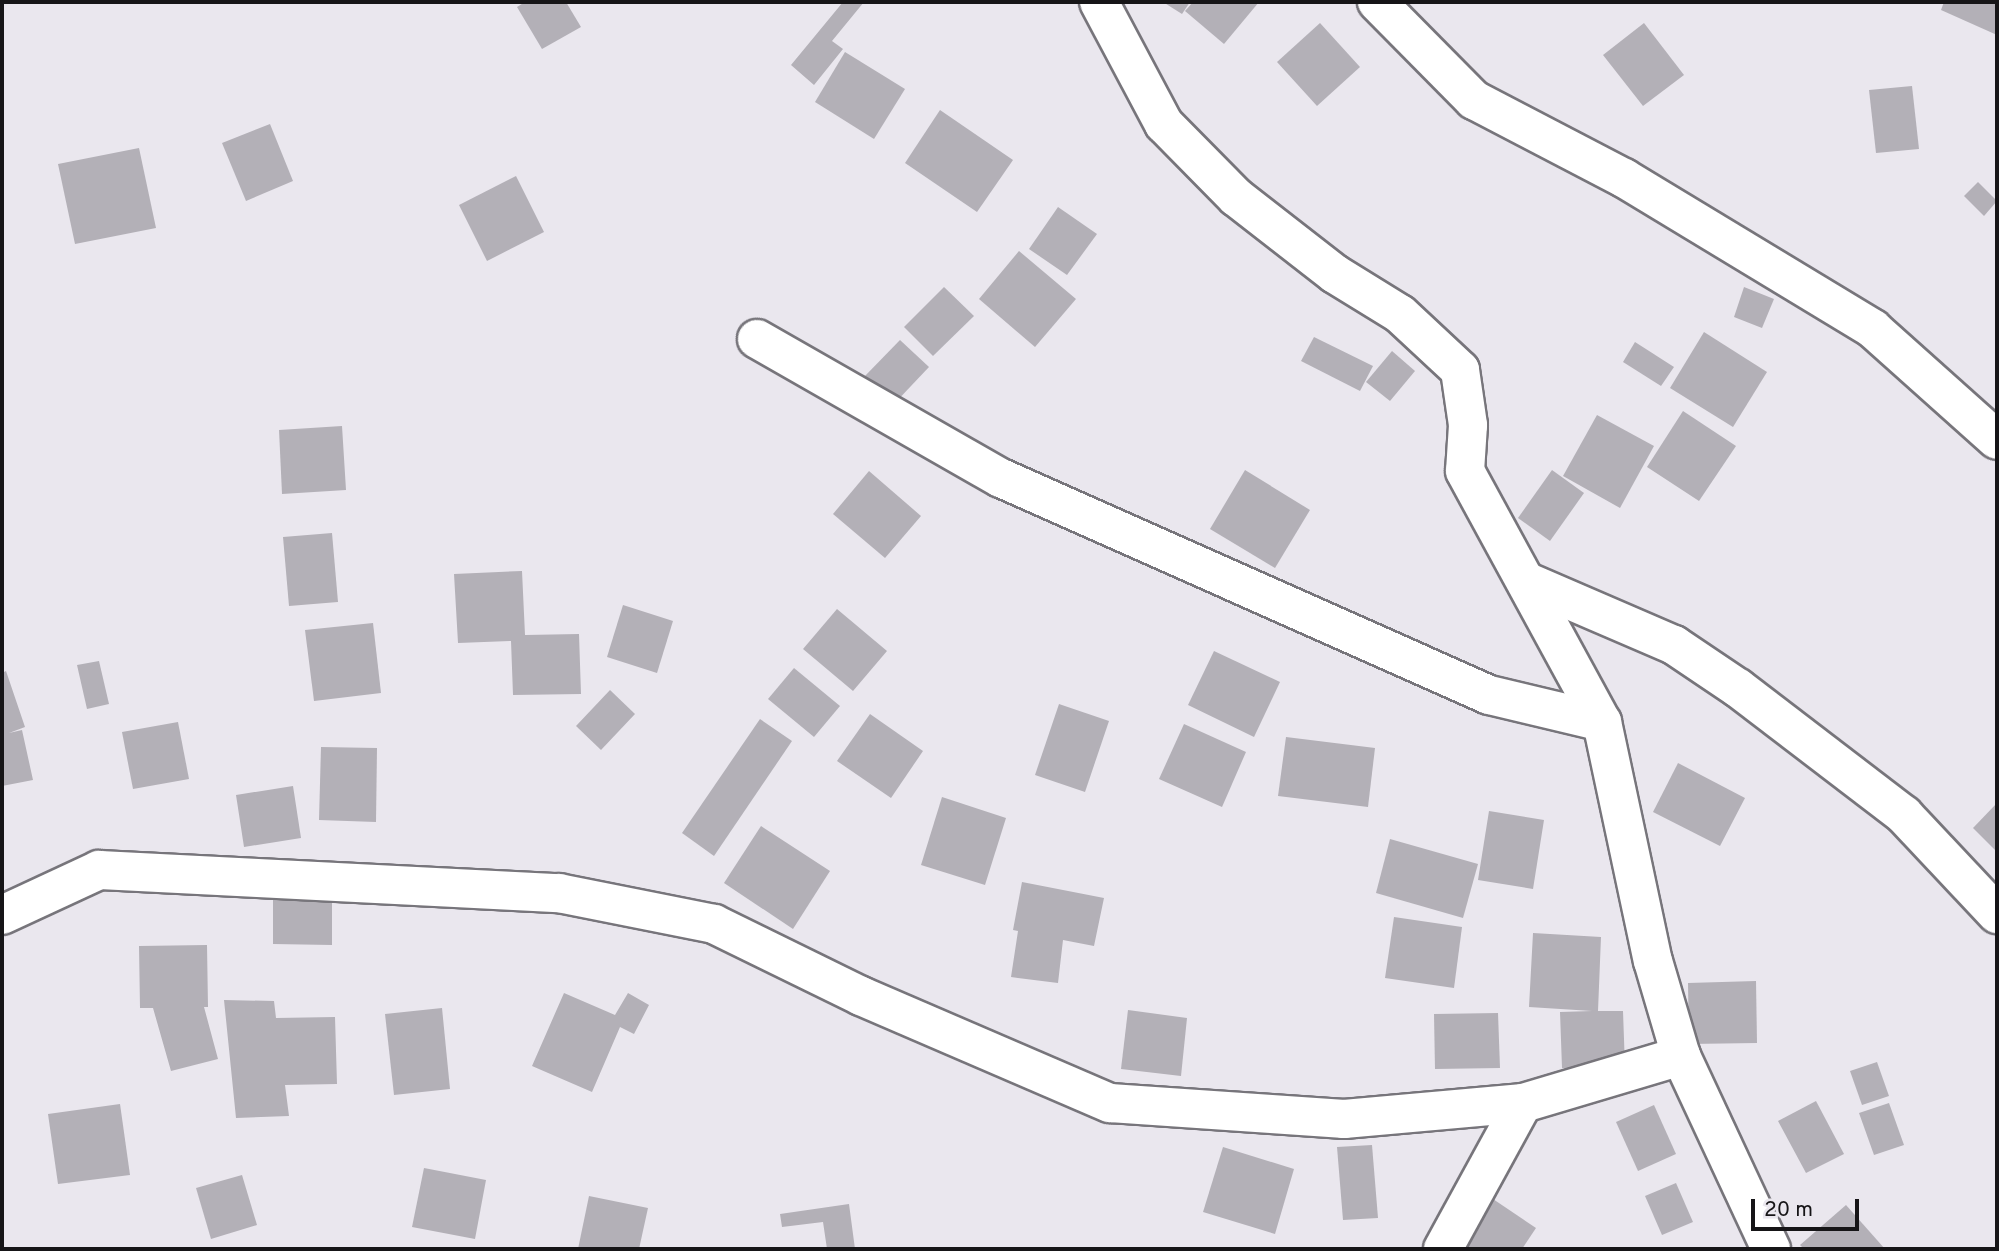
<!DOCTYPE html>
<html>
<head>
<meta charset="utf-8">
<style>
  body { margin:0 }
  #map { position:relative; width:1999px; height:1251px; overflow:hidden; background:#eae7ee; font-family:Overpass,sans-serif }
  div>[style] { position:absolute }
  .building>* { inset:0; background:#b3b0b7 }
  .roads { filter:drop-shadow(2px 0 #77757b) drop-shadow(-2px 0 #77757b) drop-shadow(0 2px #77757b) drop-shadow(0 -2px #77757b) }
  .minor>* { height:38px; margin:-19px; padding:0 19px; transform-origin:19px; border-radius:19px; background:#fff }
  span { translate:-50% -50%; white-space:nowrap; text-align:center; line-height:1.15; -webkit-text-stroke:6px #eae7ee; paint-order:stroke }
  .frame { position:absolute; inset:0; border:4px solid #161517; pointer-events:none }
  .scale { position:absolute; left:1751px; top:1199px; width:108px; height:32px; box-sizing:border-box; border:4px solid #161517; border-top:0; padding-left:9px; font-size:21px; line-height:24px; white-space:nowrap; color:#161517; -webkit-text-stroke:5px #eae7ee; paint-order:stroke }
</style>
</head>
<body>
<div id="map">
  <div class="building">
    <i style="clip-path:polygon(525px 2px,566px 2px,581px 27px,542px 49px,517px 7px)"></i>
    <i style="clip-path:polygon(843px 2px,864px 2px,832px 41px,843px 49px,814px 85px,791px 65px)"></i>
    <i style="clip-path:polygon(1163px 2px,1190px 2px,1182px 14px)"></i>
    <i style="clip-path:polygon(1193px 2px,1259px 2px,1224px 44px,1185px 11px)"></i>
    <i style="clip-path:polygon(1944px 2px,1997px 2px,1997px 35px,1941px 10px)"></i>
    <i style="clip-path:polygon(1320px 23px,1360px 67px,1317px 106px,1277px 62px)"></i>
    <i style="clip-path:polygon(1644px 23px,1684px 75px,1643px 106px,1603px 55px)"></i>
    <i style="clip-path:polygon(845px 52px,905px 89px,874px 139px,815px 102px)"></i>
    <i style="clip-path:polygon(1912px 86px,1919px 149px,1876px 153px,1869px 90px)"></i>
    <i style="clip-path:polygon(940px 110px,1013px 160px,977px 212px,905px 163px)"></i>
    <i style="clip-path:polygon(270px 124px,293px 181px,246px 201px,222px 143px)"></i>
    <i style="clip-path:polygon(139px 148px,156px 228px,75px 244px,58px 164px)"></i>
    <i style="clip-path:polygon(516px 176px,544px 232px,487px 261px,459px 205px)"></i>
    <i style="clip-path:polygon(1978px 182px,1997px 201px,1984px 216px,1964px 196px)"></i>
    <i style="clip-path:polygon(1058px 207px,1097px 234px,1067px 275px,1029px 249px)"></i>
    <i style="clip-path:polygon(1019px 251px,1076px 299px,1035px 347px,979px 299px)"></i>
    <i style="clip-path:polygon(944px 287px,974px 316px,933px 356px,904px 327px)"></i>
    <i style="clip-path:polygon(1744px 287px,1774px 299px,1762px 328px,1734px 317px)"></i>
    <i style="clip-path:polygon(1704px 332px,1767px 372px,1733px 427px,1670px 388px)"></i>
    <i style="clip-path:polygon(1314px 337px,1373px 366px,1360px 391px,1301px 361px)"></i>
    <i style="clip-path:polygon(900px 340px,929px 367px,893px 405px,864px 377px)"></i>
    <i style="clip-path:polygon(1635px 342px,1674px 367px,1661px 386px,1623px 362px)"></i>
    <i style="clip-path:polygon(1392px 351px,1415px 371px,1390px 401px,1366px 382px)"></i>
    <i style="clip-path:polygon(1683px 411px,1736px 446px,1699px 501px,1647px 467px)"></i>
    <i style="clip-path:polygon(1597px 415px,1654px 446px,1620px 508px,1563px 476px)"></i>
    <i style="clip-path:polygon(342px 426px,346px 490px,282px 494px,279px 430px)"></i>
    <i style="clip-path:polygon(1245px 470px,1310px 510px,1275px 568px,1210px 529px)"></i>
    <i style="clip-path:polygon(1552px 470px,1584px 493px,1550px 541px,1518px 518px)"></i>
    <i style="clip-path:polygon(869px 471px,921px 516px,885px 558px,833px 514px)"></i>
    <i style="clip-path:polygon(332px 533px,338px 602px,289px 606px,283px 537px)"></i>
    <i style="clip-path:polygon(522px 571px,525px 635px,579px 634px,581px 694px,513px 695px,511px 641px,458px 643px,454px 574px)"></i>
    <i style="clip-path:polygon(623px 605px,673px 621px,657px 673px,607px 657px)"></i>
    <i style="clip-path:polygon(837px 609px,887px 651px,853px 691px,803px 649px)"></i>
    <i style="clip-path:polygon(373px 623px,381px 693px,314px 701px,305px 630px)"></i>
    <i style="clip-path:polygon(1214px 651px,1280px 682px,1254px 737px,1188px 705px)"></i>
    <i style="clip-path:polygon(99px 661px,109px 704px,87px 709px,77px 665px)"></i>
    <i style="clip-path:polygon(794px 668px,840px 706px,814px 737px,768px 699px)"></i>
    <i style="clip-path:polygon(6px 671px,25px 727px,9px 733px,22px 730px,33px 780px,2px 786px,2px 673px)"></i>
    <i style="clip-path:polygon(610px 690px,635px 714px,601px 750px,576px 726px)"></i>
    <i style="clip-path:polygon(1059px 704px,1109px 721px,1085px 792px,1035px 775px)"></i>
    <i style="clip-path:polygon(870px 714px,923px 751px,891px 798px,837px 761px)"></i>
    <i style="clip-path:polygon(760px 719px,792px 741px,714px 856px,682px 833px)"></i>
    <i style="clip-path:polygon(178px 722px,189px 779px,133px 789px,122px 732px)"></i>
    <i style="clip-path:polygon(1184px 724px,1246px 752px,1222px 807px,1159px 779px)"></i>
    <i style="clip-path:polygon(1286px 737px,1375px 748px,1368px 807px,1278px 796px)"></i>
    <i style="clip-path:polygon(321px 747px,377px 748px,376px 822px,319px 820px)"></i>
    <i style="clip-path:polygon(1678px 763px,1745px 798px,1720px 846px,1653px 812px)"></i>
    <i style="clip-path:polygon(293px 786px,301px 838px,244px 847px,236px 795px)"></i>
    <i style="clip-path:polygon(942px 797px,1006px 818px,985px 885px,921px 865px)"></i>
    <i style="clip-path:polygon(1997px 803px,1997px 852px,1973px 828px)"></i>
    <i style="clip-path:polygon(1489px 811px,1544px 820px,1533px 889px,1478px 880px)"></i>
    <i style="clip-path:polygon(761px 826px,830px 871px,793px 929px,724px 883px)"></i>
    <i style="clip-path:polygon(1390px 839px,1478px 864px,1463px 918px,1376px 893px)"></i>
    <i style="clip-path:polygon(1022px 882px,1104px 898px,1094px 946px,1063px 940px,1058px 983px,1011px 977px,1018px 931px,1013px 930px)"></i>
    <i style="clip-path:polygon(273px 890px,332px 890px,332px 945px,273px 944px)"></i>
    <i style="clip-path:polygon(1394px 917px,1462px 927px,1454px 988px,1385px 978px)"></i>
    <i style="clip-path:polygon(1533px 933px,1601px 937px,1598px 1011px,1623px 1011px,1625px 1067px,1562px 1068px,1560px 1012px,1592px 1011px,1529px 1007px)"></i>
    <i style="clip-path:polygon(207px 945px,208px 1007px,204px 1007px,218px 1059px,171px 1071px,153px 1008px,140px 1008px,139px 946px)"></i>
    <i style="clip-path:polygon(1756px 981px,1757px 1043px,1689px 1044px,1688px 983px)"></i>
    <i style="clip-path:polygon(564px 993px,615px 1015px,628px 993px,649px 1005px,634px 1034px,620px 1027px,592px 1092px,532px 1066px)"></i>
    <i style="clip-path:polygon(224px 1000px,274px 1001px,276px 1018px,335px 1017px,337px 1084px,285px 1085px,289px 1116px,236px 1118px)"></i>
    <i style="clip-path:polygon(442px 1008px,450px 1089px,394px 1095px,385px 1014px)"></i>
    <i style="clip-path:polygon(1128px 1010px,1187px 1018px,1181px 1076px,1121px 1069px)"></i>
    <i style="clip-path:polygon(1498px 1013px,1500px 1068px,1435px 1069px,1434px 1014px)"></i>
    <i style="clip-path:polygon(1877px 1062px,1889px 1096px,1862px 1105px,1850px 1071px)"></i>
    <i style="clip-path:polygon(1816px 1101px,1844px 1154px,1806px 1173px,1778px 1121px)"></i>
    <i style="clip-path:polygon(1889px 1103px,1904px 1145px,1874px 1155px,1859px 1113px)"></i>
    <i style="clip-path:polygon(120px 1104px,130px 1175px,58px 1184px,48px 1114px)"></i>
    <i style="clip-path:polygon(1654px 1105px,1676px 1154px,1638px 1171px,1616px 1122px)"></i>
    <i style="clip-path:polygon(1372px 1145px,1378px 1218px,1343px 1220px,1337px 1147px)"></i>
    <i style="clip-path:polygon(1223px 1147px,1294px 1169px,1275px 1234px,1203px 1212px)"></i>
    <i style="clip-path:polygon(424px 1168px,486px 1180px,475px 1239px,412px 1227px)"></i>
    <i style="clip-path:polygon(242px 1175px,257px 1225px,211px 1239px,196px 1188px)"></i>
    <i style="clip-path:polygon(1676px 1183px,1693px 1222px,1662px 1235px,1645px 1196px)"></i>
    <i style="clip-path:polygon(589px 1196px,648px 1208px,639px 1249px,578px 1249px)"></i>
    <i style="clip-path:polygon(1493px 1199px,1536px 1228px,1522px 1249px,1459px 1249px)"></i>
    <i style="clip-path:polygon(849px 1204px,855px 1249px,827px 1249px,823px 1222px,782px 1227px,780px 1214px)"></i>
    <i style="clip-path:polygon(1846px 1205px,1885px 1249px,1804px 1249px,1800px 1245px)"></i>
  </div>
  <div class="roads">
    <div class="minor">
      <i style="left:1099px;top:2px;width:138px;rotate:62deg"></i>
      <i style="left:1164px;top:124px;width:103px;rotate:45.4deg"></i>
      <i style="left:1236px;top:197px;width:125px;rotate:37.9deg"></i>
      <i style="left:1335px;top:274px;width:76px;rotate:31.6deg"></i>
      <i style="left:1400px;top:314px;width:82px;rotate:43deg"></i>
      <i style="left:1460px;top:370px;width:56px;rotate:81.7deg"></i>
      <i style="left:1468px;top:425px;width:46px;rotate:93.7deg"></i>
      <i style="left:1465px;top:471px;width:286px;rotate:61.4deg"></i>
      <i style="left:1602px;top:722px;width:244px;rotate:78deg"></i>
      <i style="left:1653px;top:961px;width:99px;rotate:73.6deg"></i>
      <i style="left:1681px;top:1056px;width:213px;rotate:65deg"></i>
      <i style="left:1377px;top:2px;width:138px;rotate:45.3deg"></i>
      <i style="left:1474px;top:100px;width:169px;rotate:27.5deg"></i>
      <i style="left:1624px;top:178px;width:291px;rotate:31.2deg"></i>
      <i style="left:1873px;top:329px;width:166px;rotate:41.8deg"></i>
      <i style="left:757px;top:339px;width:281px;rotate:29.7deg"></i>
      <i style="left:1001px;top:478px;width:534px;rotate:23.97deg"></i>
      <i style="left:1489px;top:695px;width:116px;rotate:13.4deg"></i>
      <i style="left:1530px;top:583px;width:157px;rotate:23.3deg"></i>
      <i style="left:1674px;top:645px;width:77px;rotate:33.9deg"></i>
      <i style="left:1738px;top:688px;width:209px;rotate:37.4deg"></i>
      <i style="left:1904px;top:815px;width:136px;rotate:46.8deg"></i>
      <i style="left:2px;top:915px;width:107px;rotate:-24.9deg"></i>
      <i style="left:99px;top:870px;width:461px;rotate:2.9deg"></i>
      <i style="left:559px;top:893px;width:158px;rotate:11.3deg"></i>
      <i style="left:714px;top:924px;width:164px;rotate:26.1deg"></i>
      <i style="left:861px;top:996px;width:271px;rotate:23.3deg"></i>
      <i style="left:1110px;top:1103px;width:235px;rotate:3.9deg"></i>
      <i style="left:1344px;top:1119px;width:180px;rotate:-5.1deg"></i>
      <i style="left:1523px;top:1103px;width:165px;rotate:-16.6deg"></i>
      <i style="left:1443px;top:1249px;width:166px;rotate:-61.3deg"></i>
    </div>
  </div>
  <div class="frame"></div>
  <div class="scale">20 m</div>
</div>
</body>
</html>
